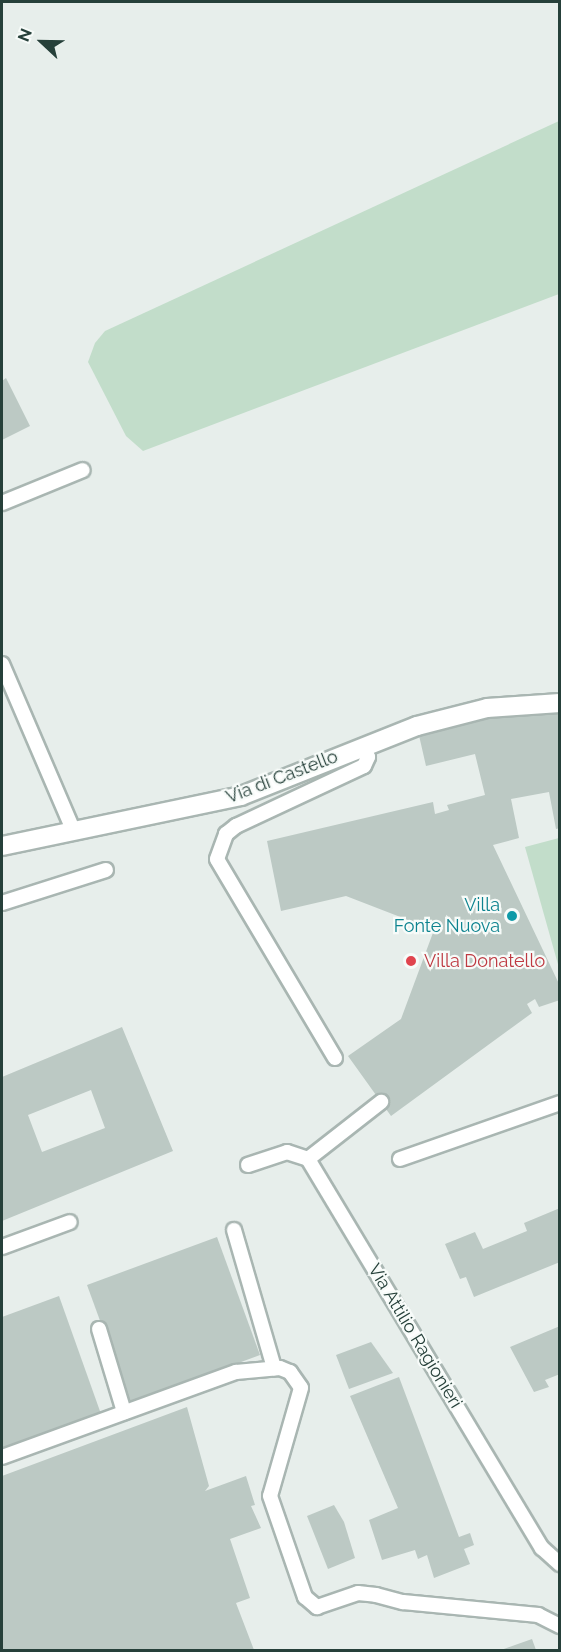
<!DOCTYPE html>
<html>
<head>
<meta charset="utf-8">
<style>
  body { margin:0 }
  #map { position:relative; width:561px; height:1652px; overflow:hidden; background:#e7eeeb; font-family:Raleway,sans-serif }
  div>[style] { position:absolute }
  .green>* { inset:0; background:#c2ddca }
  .building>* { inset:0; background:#bcc9c4 }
  .roads { filter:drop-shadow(2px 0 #a9b6b2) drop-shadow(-2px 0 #a9b6b2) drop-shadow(0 2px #a9b6b2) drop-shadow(0 -2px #a9b6b2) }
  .service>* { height:14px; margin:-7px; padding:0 7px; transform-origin:7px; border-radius:7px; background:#fff }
  .minor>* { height:18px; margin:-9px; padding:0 9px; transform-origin:9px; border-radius:9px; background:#fff }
  .dots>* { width:16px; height:16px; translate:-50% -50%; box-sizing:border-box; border:3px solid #f7fbf9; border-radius:50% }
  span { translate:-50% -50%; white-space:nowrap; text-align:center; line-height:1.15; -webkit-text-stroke:4.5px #f7fbf9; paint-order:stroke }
  .street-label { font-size:18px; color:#26403a }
  .culture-label { font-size:18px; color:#0d838f }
  .right { translate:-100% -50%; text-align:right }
  .health-label { font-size:18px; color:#be3a42 }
  .left { translate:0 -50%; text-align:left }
  .frame { position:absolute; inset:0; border:3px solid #26403a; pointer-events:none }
  .north { position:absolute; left:12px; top:12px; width:60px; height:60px; -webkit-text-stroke:4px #f7fbf9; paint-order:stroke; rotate:292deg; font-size:16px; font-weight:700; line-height:24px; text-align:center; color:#26403a }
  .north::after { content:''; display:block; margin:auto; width:21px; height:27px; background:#26403a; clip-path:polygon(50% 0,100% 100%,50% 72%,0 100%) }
</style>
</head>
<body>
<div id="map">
  <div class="green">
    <i style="clip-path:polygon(559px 121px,559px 294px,143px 451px,126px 436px,88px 362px,95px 343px,105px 331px)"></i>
    <i style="clip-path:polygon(559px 838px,560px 838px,559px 968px,525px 847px)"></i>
  </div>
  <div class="building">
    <i style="clip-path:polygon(6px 378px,30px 426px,2px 440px,2px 381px)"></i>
    <i style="clip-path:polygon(560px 708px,560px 828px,556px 829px,549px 792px,511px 799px,519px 838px,493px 845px,560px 986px,560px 1000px,539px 1007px,535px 999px,527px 1004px,532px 1013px,391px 1116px,348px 1056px,401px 1019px,434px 930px,346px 896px,281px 911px,267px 841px,433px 802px,435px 814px,449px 810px,447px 805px,485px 795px,475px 754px,426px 766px,418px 731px,492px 715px)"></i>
    <i style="clip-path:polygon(evenodd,122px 1027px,173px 1151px,2px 1221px,2px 1077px,122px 1027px,91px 1090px,105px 1128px,42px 1152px,28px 1115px,91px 1090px)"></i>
    <i style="clip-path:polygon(560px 1208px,560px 1262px,474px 1297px,466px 1277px,460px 1279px,445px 1244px,475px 1232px,483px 1249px,527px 1231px,524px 1223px)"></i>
    <i style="clip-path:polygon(217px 1237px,260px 1355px,130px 1403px,87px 1285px)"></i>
    <i style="clip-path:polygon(59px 1296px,101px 1414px,2px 1449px,2px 1317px)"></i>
    <i style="clip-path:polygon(560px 1326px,560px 1374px,545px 1380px,549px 1387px,534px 1392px,510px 1347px)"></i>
    <i style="clip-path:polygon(371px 1342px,393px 1373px,349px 1389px,336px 1355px)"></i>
    <i style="clip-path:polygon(399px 1377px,459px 1537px,470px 1533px,474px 1545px,464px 1549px,470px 1564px,434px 1578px,427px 1555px,418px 1559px,415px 1550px,382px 1560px,369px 1520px,398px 1508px,350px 1396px)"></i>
    <i style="clip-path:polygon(187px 1407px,209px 1486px,205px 1491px,246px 1476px,255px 1505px,251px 1506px,261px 1528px,230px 1539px,250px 1598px,236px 1603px,254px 1650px,3px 1650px,2px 1476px)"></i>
    <i style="clip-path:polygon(334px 1505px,344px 1522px,355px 1558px,328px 1569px,307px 1516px)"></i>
    <i style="clip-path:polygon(532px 1639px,536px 1650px,501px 1650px)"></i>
  </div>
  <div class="roads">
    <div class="service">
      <i style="left:2px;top:503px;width:87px;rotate:-22.2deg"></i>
      <i style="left:2px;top:664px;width:181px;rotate:66.8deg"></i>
      <i style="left:2px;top:903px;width:109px;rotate:-17.6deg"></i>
      <i style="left:335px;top:1058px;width:231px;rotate:-120.7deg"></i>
      <i style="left:217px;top:859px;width:27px;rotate:-70deg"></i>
      <i style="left:226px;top:834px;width:13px;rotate:-39deg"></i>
      <i style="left:236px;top:826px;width:141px;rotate:-25.1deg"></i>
      <i style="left:364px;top:766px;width:10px;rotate:-66deg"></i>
      <i style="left:368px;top:757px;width:12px;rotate:-121deg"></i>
      <i style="left:308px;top:1159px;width:93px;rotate:-38deg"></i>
      <i style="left:400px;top:1159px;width:170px;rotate:-19.3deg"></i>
      <i style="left:248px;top:1165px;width:41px;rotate:-18.4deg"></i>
      <i style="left:287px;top:1152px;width:22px;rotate:18deg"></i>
      <i style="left:308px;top:1159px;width:454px;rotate:59deg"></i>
      <i style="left:542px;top:1548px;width:24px;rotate:42deg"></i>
      <i style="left:234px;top:1230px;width:144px;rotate:73.8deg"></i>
      <i style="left:2px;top:1247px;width:72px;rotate:-20.2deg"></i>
      <i style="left:99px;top:1329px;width:87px;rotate:73.2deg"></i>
      <i style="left:2px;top:1457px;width:249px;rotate:-20deg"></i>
      <i style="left:236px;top:1372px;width:44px;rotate:-5.2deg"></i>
      <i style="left:280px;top:1368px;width:11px;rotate:22deg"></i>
      <i style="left:290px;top:1372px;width:19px;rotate:55deg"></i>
      <i style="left:301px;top:1388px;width:112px;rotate:106deg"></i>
      <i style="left:270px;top:1496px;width:107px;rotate:70.9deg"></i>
      <i style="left:305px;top:1597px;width:16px;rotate:40deg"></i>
      <i style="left:317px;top:1607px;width:43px;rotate:-18.9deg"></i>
      <i style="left:358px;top:1593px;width:18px;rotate:6deg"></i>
      <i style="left:376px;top:1595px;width:28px;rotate:15deg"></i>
      <i style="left:403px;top:1602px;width:136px;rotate:5.5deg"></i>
      <i style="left:538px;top:1615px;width:25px;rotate:27deg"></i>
    </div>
    <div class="minor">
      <i style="left:2px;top:846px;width:244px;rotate:-11.8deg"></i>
      <i style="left:241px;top:796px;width:189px;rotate:-21.7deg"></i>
      <i style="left:417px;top:726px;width:72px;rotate:-14.4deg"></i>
      <i style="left:487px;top:708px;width:73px;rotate:-3.9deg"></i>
    </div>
  </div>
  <div class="dots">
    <i style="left:512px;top:916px;background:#0f9aa8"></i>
    <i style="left:411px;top:961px;background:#e0444e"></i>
  </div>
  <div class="street-label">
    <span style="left:282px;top:777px;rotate:-21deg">Via di Castello</span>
    <span style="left:415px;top:1336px;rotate:59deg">Via Attilio Ragionieri</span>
  </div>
  <div class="culture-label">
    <span class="right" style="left:500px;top:916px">Villa<br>Fonte Nuova</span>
  </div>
  <div class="health-label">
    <span class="left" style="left:424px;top:961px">Villa Donatello</span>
  </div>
  <div class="frame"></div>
  <div class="north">N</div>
</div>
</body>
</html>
